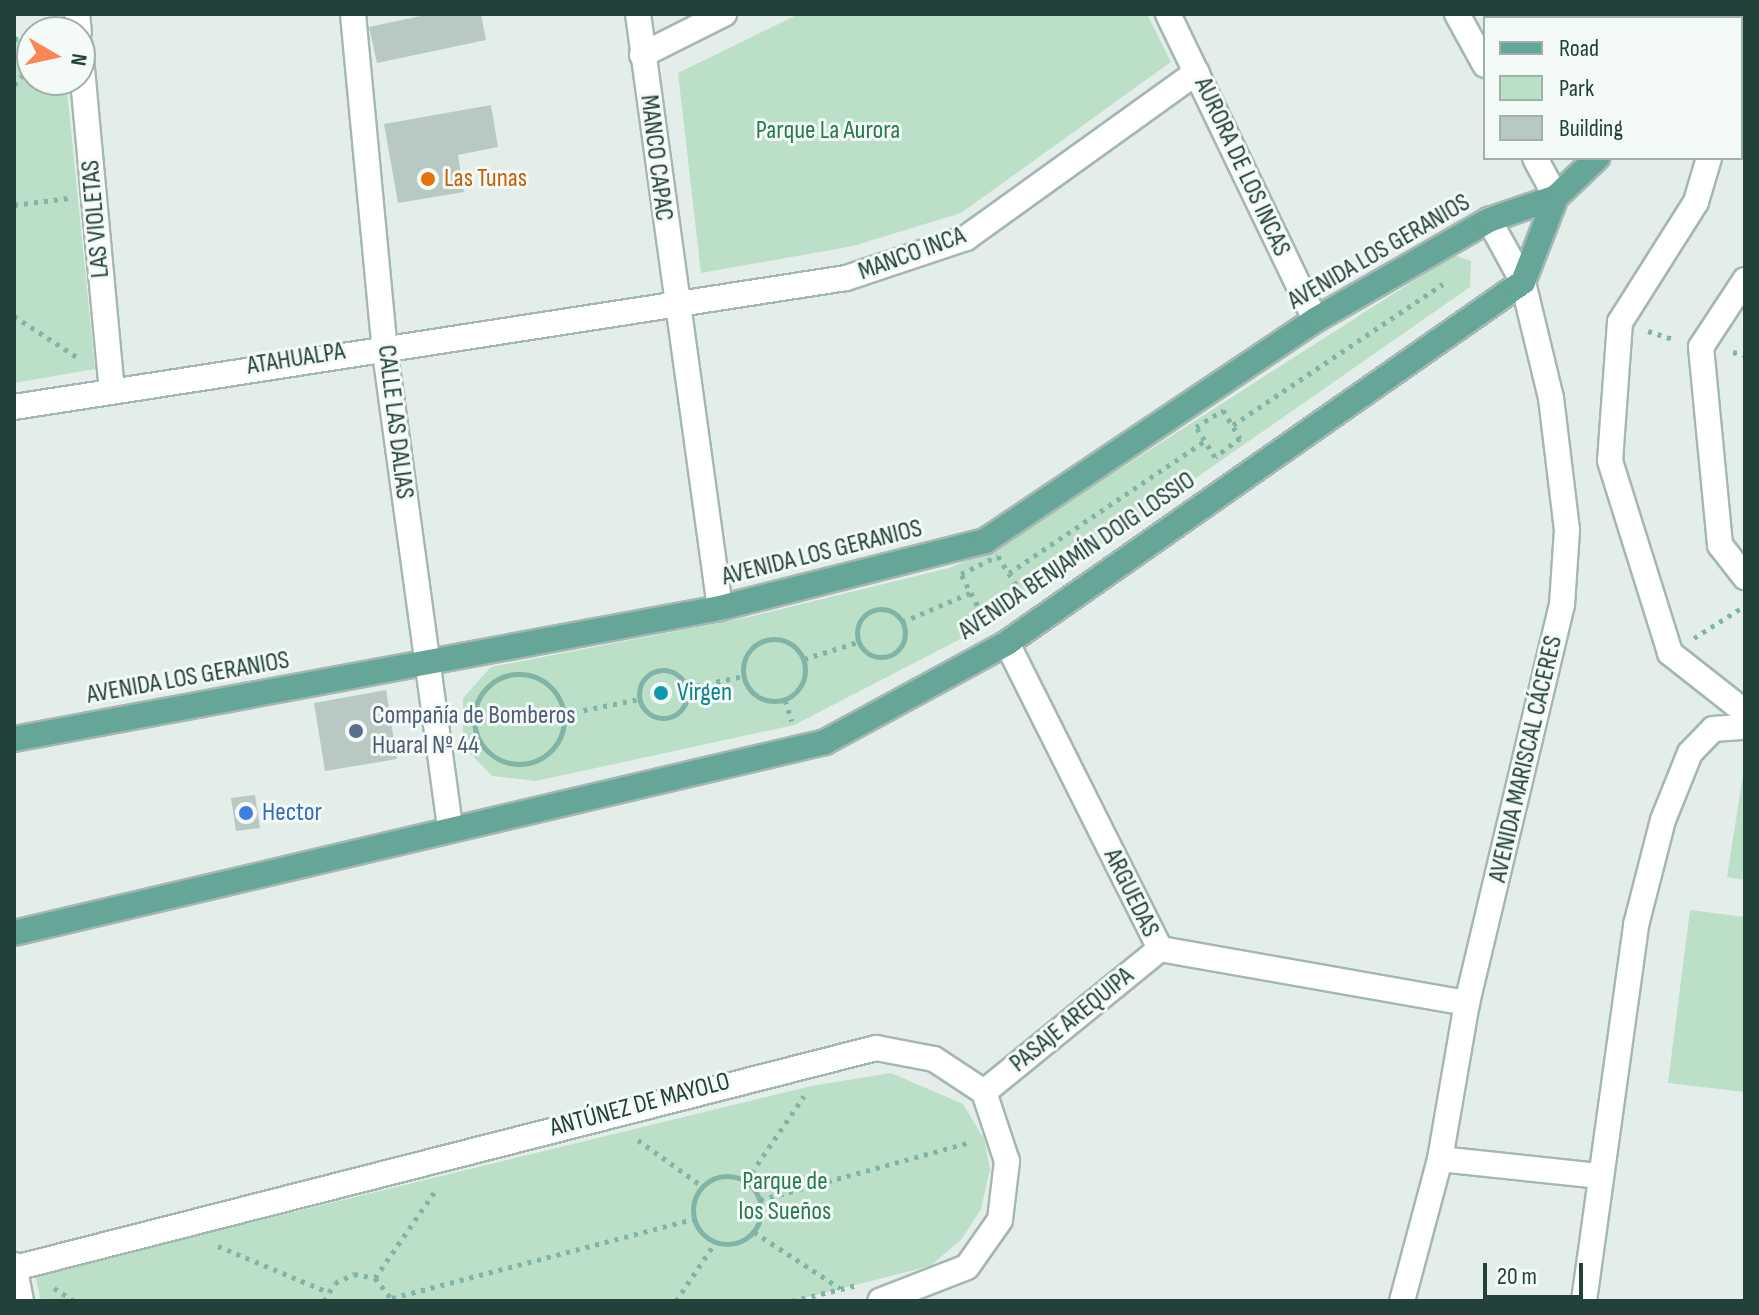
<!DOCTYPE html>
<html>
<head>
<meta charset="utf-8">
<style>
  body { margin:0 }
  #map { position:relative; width:1759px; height:1315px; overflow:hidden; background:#e3eeea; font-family:"Sofia Sans Condensed",sans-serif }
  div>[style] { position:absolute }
  .green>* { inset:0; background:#bbe0c7 }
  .building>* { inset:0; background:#b8c9c3 }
  .path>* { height:5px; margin-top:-2.5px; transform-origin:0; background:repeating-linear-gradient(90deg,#82b3a7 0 4px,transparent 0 10px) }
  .path>.ring { margin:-2.5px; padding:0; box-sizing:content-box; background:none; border:5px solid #82b3a7; border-radius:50% }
  .roads { filter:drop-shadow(2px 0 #a5b7b2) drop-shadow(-2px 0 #a5b7b2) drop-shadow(0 2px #a5b7b2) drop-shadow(0 -2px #a5b7b2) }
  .minor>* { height:24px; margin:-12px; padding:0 12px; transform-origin:12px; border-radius:12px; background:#fff }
  .major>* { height:24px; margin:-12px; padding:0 12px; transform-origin:12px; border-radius:12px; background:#65a699 }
  .dots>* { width:22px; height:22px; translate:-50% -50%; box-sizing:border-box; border:4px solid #f4faf7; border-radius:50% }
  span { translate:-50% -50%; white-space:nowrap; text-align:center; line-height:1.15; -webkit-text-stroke:6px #f4faf7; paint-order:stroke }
  .park-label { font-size:26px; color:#297a4d }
  .street-label { font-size:26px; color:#21413a }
  .food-label { font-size:26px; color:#c56008 }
  .left { translate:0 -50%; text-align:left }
  .culture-label { font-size:26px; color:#0d838f }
  .service-label { font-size:26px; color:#4e5e75 }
  .shop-label { font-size:26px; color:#366cbe }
  .frame { position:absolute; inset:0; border:16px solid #21413a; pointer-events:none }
  .legend { position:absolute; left:1483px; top:16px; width:260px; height:144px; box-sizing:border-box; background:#f4faf7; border:2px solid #a0b0ab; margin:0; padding:10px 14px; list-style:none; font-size:24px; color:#21413a }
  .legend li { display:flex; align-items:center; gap:16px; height:40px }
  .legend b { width:40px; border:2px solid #a0b0ab }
  .north { position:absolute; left:16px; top:16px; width:80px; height:80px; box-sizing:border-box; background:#f4faf7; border:2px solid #a0b0ab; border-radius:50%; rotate:99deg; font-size:22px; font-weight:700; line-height:32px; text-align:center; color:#21413a }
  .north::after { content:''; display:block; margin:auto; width:28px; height:36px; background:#fa8655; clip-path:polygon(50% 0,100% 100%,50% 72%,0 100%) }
  .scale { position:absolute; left:1483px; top:1263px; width:100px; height:36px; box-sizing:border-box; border:4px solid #21413a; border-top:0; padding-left:10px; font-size:24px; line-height:28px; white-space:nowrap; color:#21413a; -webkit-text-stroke:6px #f4faf7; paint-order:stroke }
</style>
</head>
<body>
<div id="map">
  <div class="green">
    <i style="clip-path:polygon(799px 14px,1147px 14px,1171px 62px,961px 213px,853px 246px,701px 273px,678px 73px)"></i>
    <i style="clip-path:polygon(32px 37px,32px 80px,66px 80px,95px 369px,14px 383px,14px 39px)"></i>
    <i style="clip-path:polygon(1454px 255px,1471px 261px,1470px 287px,978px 630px,794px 725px,536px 781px,492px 776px,463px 746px,463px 698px,491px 667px,749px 617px,949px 568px,998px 547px)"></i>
    <i style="clip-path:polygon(1743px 775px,1745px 776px,1745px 880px,1727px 877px)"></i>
    <i style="clip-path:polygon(1690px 910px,1745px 917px,1745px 1092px,1668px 1083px)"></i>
    <i style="clip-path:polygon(891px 1073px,963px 1104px,984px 1139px,990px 1169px,981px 1209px,961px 1240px,930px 1266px,792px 1301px,41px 1301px,35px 1275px,811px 1086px)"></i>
  </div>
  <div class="building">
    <i style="clip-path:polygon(430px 14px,481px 14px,486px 40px,377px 63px,369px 27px)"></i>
    <i style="clip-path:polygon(491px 105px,498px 147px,458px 155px,464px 192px,398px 203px,384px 124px)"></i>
    <i style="clip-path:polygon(386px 690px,397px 759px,325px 771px,314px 703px)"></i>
    <i style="clip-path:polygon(255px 795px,260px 828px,236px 831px,231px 798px)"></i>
  </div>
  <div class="path">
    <i style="left:14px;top:39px;width:18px;rotate:-6deg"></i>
    <i style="left:14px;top:85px;width:27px;rotate:-48deg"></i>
    <i style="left:14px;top:205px;width:55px;rotate:-7.3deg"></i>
    <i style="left:14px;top:316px;width:79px;rotate:33.1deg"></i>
    <i style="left:1648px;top:331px;width:29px;rotate:18deg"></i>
    <i style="left:1733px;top:352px;width:12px;rotate:14deg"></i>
    <i style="left:1223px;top:410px;width:33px;rotate:59deg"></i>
    <i style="left:1240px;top:438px;width:31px;rotate:143deg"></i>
    <i style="left:1215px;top:457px;width:36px;rotate:-122deg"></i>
    <i style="left:1196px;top:427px;width:32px;rotate:-32deg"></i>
    <i style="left:1233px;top:425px;width:253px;rotate:-33.9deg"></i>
    <i style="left:998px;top:556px;width:40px;rotate:58deg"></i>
    <i style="left:1019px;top:590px;width:44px;rotate:147deg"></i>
    <i style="left:982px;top:614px;width:45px;rotate:-117.7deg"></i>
    <i style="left:961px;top:574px;width:41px;rotate:-25.9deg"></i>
    <i style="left:1009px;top:573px;width:236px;rotate:-34deg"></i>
    <i class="ring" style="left:857px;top:609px;width:43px;height:43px"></i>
    <i style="left:902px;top:622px;width:74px;rotate:-23.1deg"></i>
    <i style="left:1694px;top:638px;width:58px;rotate:-32.3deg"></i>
    <i class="ring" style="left:743px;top:639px;width:57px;height:57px"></i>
    <i style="left:804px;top:659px;width:57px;rotate:-17.5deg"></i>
    <i class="ring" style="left:639px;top:670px;width:43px;height:43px"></i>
    <i class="ring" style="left:474px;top:674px;width:85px;height:85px"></i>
    <i style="left:687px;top:688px;width:58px;rotate:-11.9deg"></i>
    <i style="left:785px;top:700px;width:22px;rotate:72deg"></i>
    <i style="left:564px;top:714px;width:77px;rotate:-11.2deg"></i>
    <i style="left:638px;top:1140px;width:79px;rotate:35.7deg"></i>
    <i class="ring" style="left:693px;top:1176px;width:63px;height:63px"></i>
    <i style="left:746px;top:1181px;width:103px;rotate:-55.7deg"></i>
    <i style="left:760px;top:1200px;width:219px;rotate:-15.4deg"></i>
    <i style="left:754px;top:1232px;width:103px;rotate:33.1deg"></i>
    <i style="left:218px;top:1246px;width:119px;rotate:22.7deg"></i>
    <i style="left:375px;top:1278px;width:107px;rotate:-55.3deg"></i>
    <i style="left:54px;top:1288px;width:24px;rotate:33deg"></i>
    <i style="left:392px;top:1298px;width:312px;rotate:-14.7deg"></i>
    <i style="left:324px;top:1301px;width:21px;rotate:-59deg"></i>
    <i style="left:335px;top:1283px;width:21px;rotate:-25deg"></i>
    <i style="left:354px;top:1274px;width:21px;rotate:11deg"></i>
    <i style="left:375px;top:1278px;width:28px;rotate:52deg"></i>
    <i style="left:676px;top:1301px;width:70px;rotate:-56.1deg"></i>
    <i style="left:792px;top:1301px;width:67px;rotate:-13.8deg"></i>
  </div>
  <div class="roads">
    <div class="minor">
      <i style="left:77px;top:14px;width:18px;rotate:84deg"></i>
      <i style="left:353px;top:14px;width:332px;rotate:84.6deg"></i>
      <i style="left:384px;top:345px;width:488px;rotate:82.2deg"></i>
      <i style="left:638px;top:14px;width:600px;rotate:82.14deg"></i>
      <i style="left:1168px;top:14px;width:339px;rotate:64.3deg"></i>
      <i style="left:1457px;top:14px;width:58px;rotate:61.2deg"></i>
      <i style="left:1722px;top:18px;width:4px;rotate:-76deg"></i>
      <i style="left:80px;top:47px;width:344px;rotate:84.7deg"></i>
      <i style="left:642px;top:55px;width:92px;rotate:-26.6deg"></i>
      <i style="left:1741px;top:81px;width:10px;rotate:-66deg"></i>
      <i style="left:1535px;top:158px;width:44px;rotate:61.7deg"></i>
      <i style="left:1709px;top:158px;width:46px;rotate:106.5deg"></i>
      <i style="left:1696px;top:202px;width:142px;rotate:122.3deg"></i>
      <i style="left:1620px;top:322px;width:139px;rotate:94.1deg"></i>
      <i style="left:1610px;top:461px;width:201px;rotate:72.6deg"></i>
      <i style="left:1670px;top:653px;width:95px;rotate:38.2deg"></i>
      <i style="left:1745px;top:280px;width:80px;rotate:123.3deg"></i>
      <i style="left:1701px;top:347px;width:199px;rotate:84.5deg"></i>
      <i style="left:1720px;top:545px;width:41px;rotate:52deg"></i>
      <i style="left:14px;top:407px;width:842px;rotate:-8.81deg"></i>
      <i style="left:846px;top:278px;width:126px;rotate:-18.4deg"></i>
      <i style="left:966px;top:238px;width:284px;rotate:-35.7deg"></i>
      <i style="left:1007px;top:643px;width:342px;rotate:63.4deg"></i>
      <i style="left:1160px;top:949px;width:312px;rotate:10deg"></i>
      <i style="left:984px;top:1092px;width:227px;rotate:-39.1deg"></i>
      <i style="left:1440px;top:1159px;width:159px;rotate:6.1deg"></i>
      <i style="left:14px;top:1265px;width:37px;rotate:79deg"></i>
      <i style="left:15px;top:1268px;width:889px;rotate:-14.33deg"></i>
      <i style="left:876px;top:1048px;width:59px;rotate:10.7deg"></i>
      <i style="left:934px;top:1059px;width:60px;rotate:33.4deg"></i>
      <i style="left:984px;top:1092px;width:73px;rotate:71.6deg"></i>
      <i style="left:1007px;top:1161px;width:59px;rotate:96.8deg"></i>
      <i style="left:1000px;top:1220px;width:57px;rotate:125.1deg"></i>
      <i style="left:967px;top:1267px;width:93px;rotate:158.7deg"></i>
      <i style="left:1402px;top:1301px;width:147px;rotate:-75deg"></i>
      <i style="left:1440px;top:1159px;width:158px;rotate:-80.2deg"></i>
      <i style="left:1467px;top:1003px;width:409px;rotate:-76.6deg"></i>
      <i style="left:1562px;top:605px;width:75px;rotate:-86.2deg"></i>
      <i style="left:1567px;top:530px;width:133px;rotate:-96.9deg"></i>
      <i style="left:1551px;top:398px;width:119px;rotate:-103.6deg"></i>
      <i style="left:1523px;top:282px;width:71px;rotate:-118.7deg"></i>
      <i style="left:1584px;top:1301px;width:380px;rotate:-82.1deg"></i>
      <i style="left:1636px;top:925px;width:108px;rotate:-75.6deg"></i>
      <i style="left:1663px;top:820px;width:72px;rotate:-68.1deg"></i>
      <i style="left:1690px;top:753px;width:33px;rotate:-46deg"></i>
      <i style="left:1713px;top:729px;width:32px;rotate:-4deg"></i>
    </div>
    <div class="major">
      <i style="left:1741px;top:36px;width:4px;rotate:-14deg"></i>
      <i style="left:14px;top:739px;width:718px;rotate:-10.51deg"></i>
      <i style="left:720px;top:608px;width:273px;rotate:-14.2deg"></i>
      <i style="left:985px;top:541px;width:397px;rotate:-33.8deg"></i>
      <i style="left:1315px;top:320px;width:201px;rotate:-29.9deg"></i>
      <i style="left:1489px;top:220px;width:71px;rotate:-18.9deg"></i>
      <i style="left:1556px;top:197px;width:57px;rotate:-43.6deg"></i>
      <i style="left:14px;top:933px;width:833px;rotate:-13.25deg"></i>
      <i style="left:825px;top:742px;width:207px;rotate:-28.5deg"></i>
      <i style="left:1007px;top:643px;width:630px;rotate:-34.98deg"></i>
      <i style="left:1523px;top:282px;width:91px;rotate:-68.8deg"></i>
    </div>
  </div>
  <div class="dots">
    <i style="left:428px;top:179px;background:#e8710a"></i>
    <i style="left:661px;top:693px;background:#0f9aa8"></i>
    <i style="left:356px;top:731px;background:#5c6f8a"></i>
    <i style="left:246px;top:813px;background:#3f7fe0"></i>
  </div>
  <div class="park-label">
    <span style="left:828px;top:131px">Parque La Aurora</span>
    <span style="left:785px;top:1197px">Parque de<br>los Sueños</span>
  </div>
  <div class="street-label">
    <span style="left:656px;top:158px;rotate:83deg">MANCO CAPAC</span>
    <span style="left:1242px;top:167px;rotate:65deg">AURORA DE LOS INCAS</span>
    <span style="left:96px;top:219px;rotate:-95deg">LAS VIOLETAS</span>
    <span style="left:1379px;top:252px;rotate:-30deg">AVENIDA LOS GERANIOS</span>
    <span style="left:912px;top:254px;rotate:-20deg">MANCO INCA</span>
    <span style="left:296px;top:359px;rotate:-9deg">ATAHUALPA</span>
    <span style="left:395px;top:422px;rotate:83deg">CALLE LAS DALIAS</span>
    <span style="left:822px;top:553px;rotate:-14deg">AVENIDA LOS GERANIOS</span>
    <span style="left:1077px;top:556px;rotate:-34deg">AVENIDA BENJAMÍN DOIG LOSSIO</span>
    <span style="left:188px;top:678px;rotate:-10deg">AVENIDA LOS GERANIOS</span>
    <span style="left:1526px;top:759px;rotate:-77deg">AVENIDA MARISCAL CÁCERES</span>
    <span style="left:1131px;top:893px;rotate:64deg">ARGUEDAS</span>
    <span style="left:1072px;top:1020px;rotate:-39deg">PASAJE AREQUIPA</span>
    <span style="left:640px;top:1105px;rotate:-15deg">ANTÚNEZ DE MAYOLO</span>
  </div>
  <div class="food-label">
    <span class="left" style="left:444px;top:179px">Las Tunas</span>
  </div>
  <div class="culture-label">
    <span class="left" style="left:677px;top:693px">Virgen</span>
  </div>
  <div class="service-label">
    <span class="left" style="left:372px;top:731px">Compañía de Bomberos<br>Huaral Nº 44</span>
  </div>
  <div class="shop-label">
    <span class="left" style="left:262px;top:813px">Hector</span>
  </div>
  <div class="frame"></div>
  <ul class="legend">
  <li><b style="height:10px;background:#65a699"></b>Road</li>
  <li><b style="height:22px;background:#bbe0c7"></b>Park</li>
  <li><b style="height:22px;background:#b8c9c3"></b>Building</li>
  </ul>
  <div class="north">N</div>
  <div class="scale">20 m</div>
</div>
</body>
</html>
